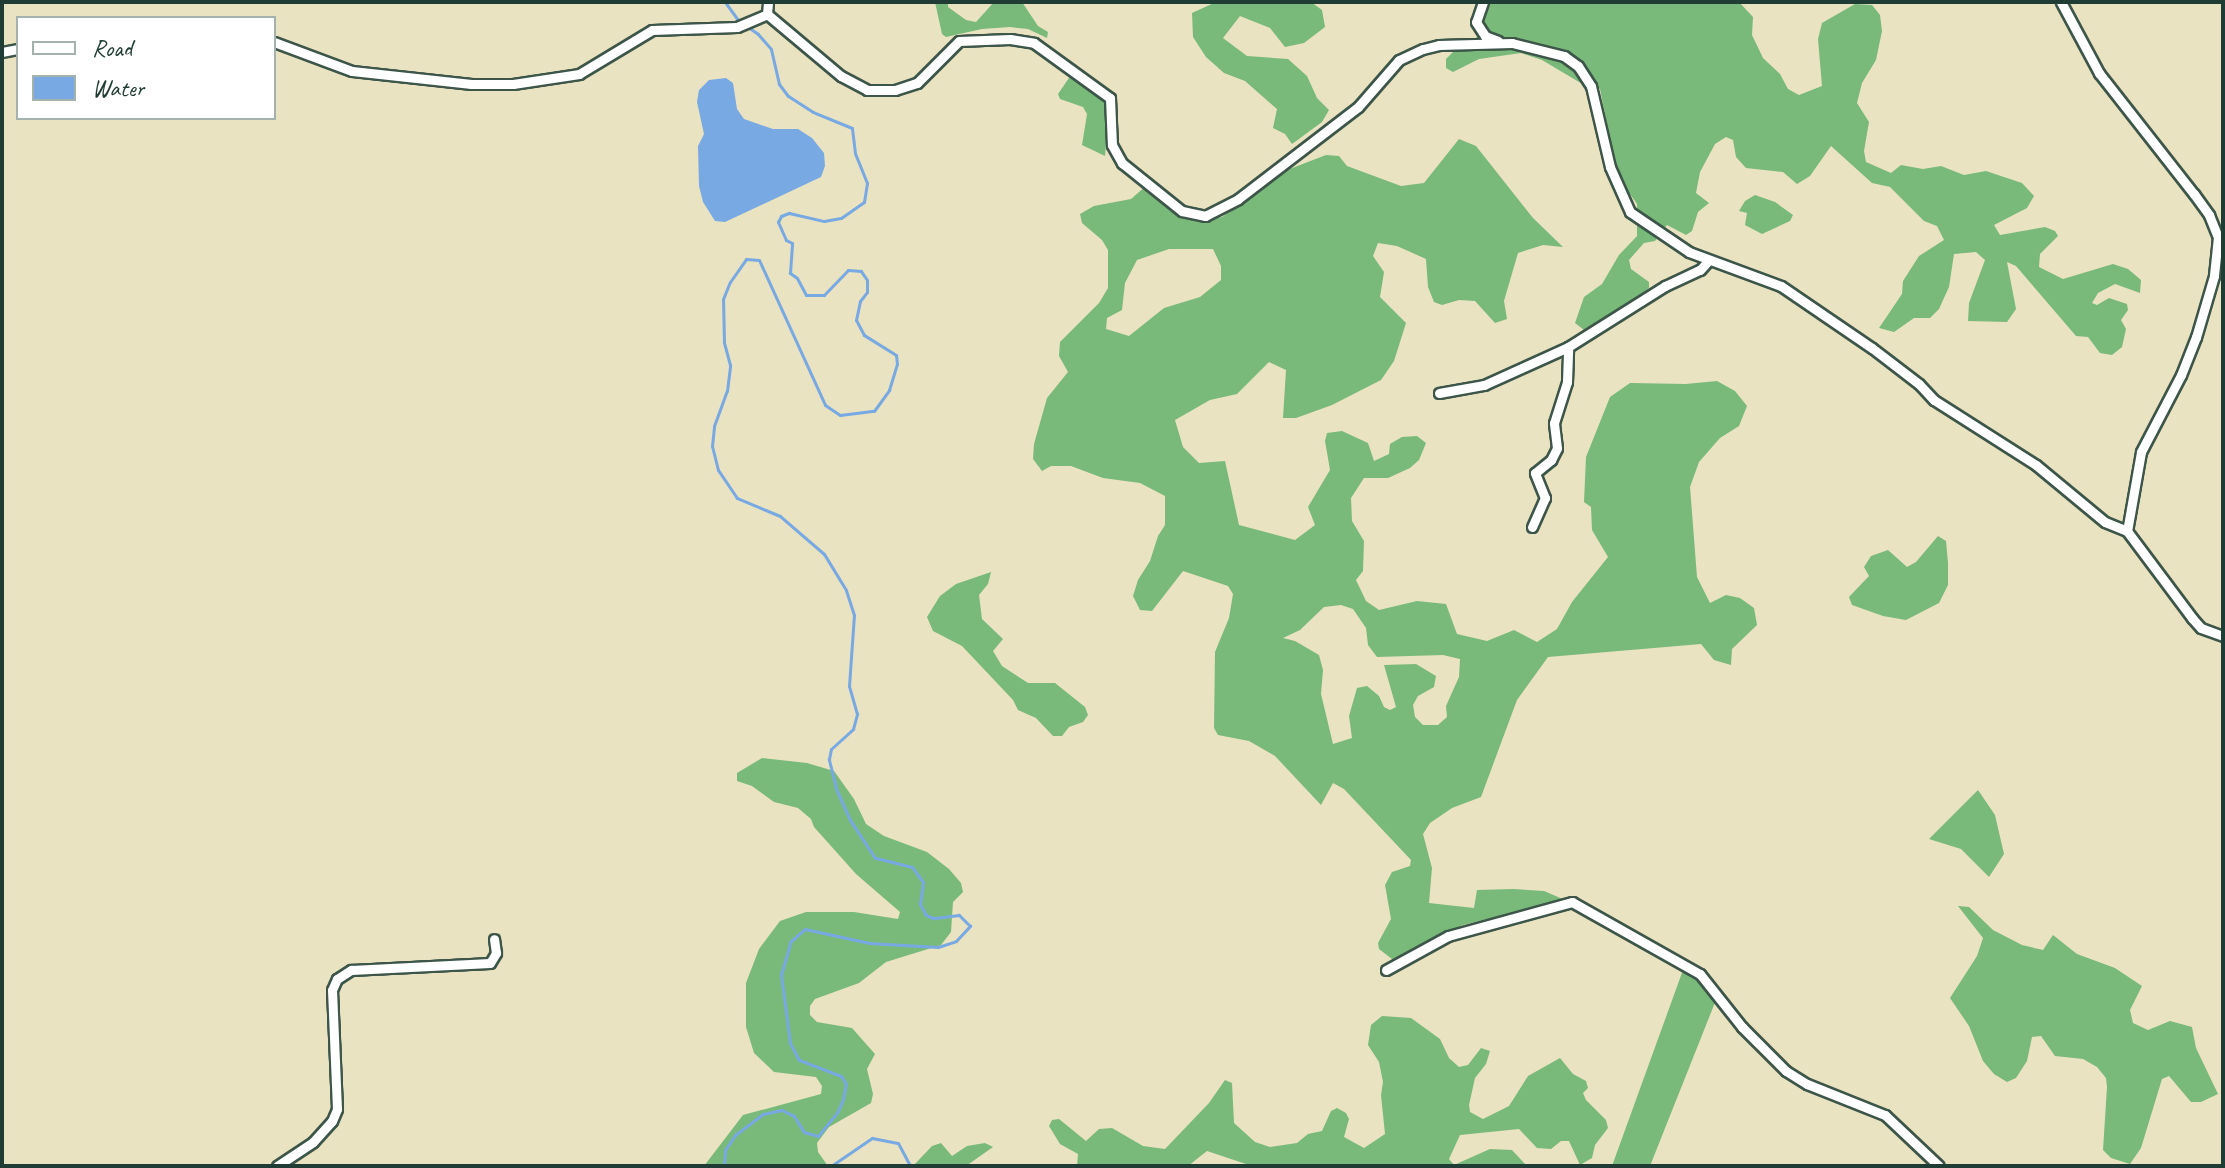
<!DOCTYPE html>
<html>
<head>
<meta charset="utf-8">
<style>
  body { margin:0 }
  #map { position:relative; width:2225px; height:1168px; overflow:hidden; background:#e9e3c2; font-family:Caveat,sans-serif }
  div>[style] { position:absolute }
  .forest>* { inset:0; background:#79b97a }
  .water>* { inset:0; background:#78a9e3 }
  .stream>* { height:3px; margin:-1.5px; padding:0 1.5px; transform-origin:1.5px; border-radius:1.5px; background:#78a9e3 }
  .roads { filter:drop-shadow(2px 0 #3d5649) drop-shadow(-2px 0 #3d5649) drop-shadow(0 2px #3d5649) drop-shadow(0 -2px #3d5649) }
  .street>* { height:9px; margin:-4.5px; padding:0 4.5px; transform-origin:4.5px; border-radius:4.5px; background:#fff }
  span { translate:-50% -50%; white-space:nowrap; text-align:center; line-height:1.15; -webkit-text-stroke:7px #fff; paint-order:stroke }
  .frame { position:absolute; inset:0; border:4px solid #1f3d34; pointer-events:none }
  .legend { position:absolute; left:16px; top:16px; width:260px; height:104px; box-sizing:border-box; background:#fff; border:2px solid #a5b1ae; margin:0; padding:10px 14px; list-style:none; font-size:24px; color:#1f3d34 }
  .legend li { display:flex; align-items:center; gap:16px; height:40px }
  .legend b { width:40px; border:2px solid #a5b1ae }
</style>
</head>
<body>
<div id="map">
  <div class="forest">
    <i style="clip-path:polygon(935px 2px,948px 2px,948px 7px,966px 20px,976px 22px,994px 2px,1022px 2px,1038px 26px,1048px 32px,1047px 38px,1028px 29px,1010px 27px,982px 29px,946px 37px,942px 34px)"></i>
    <i style="clip-path:polygon(1216px 2px,1311px 2px,1322px 10px,1325px 27px,1304px 43px,1285px 47px,1270px 28px,1240px 16px,1223px 38px,1247px 56px,1288px 59px,1307px 76px,1317px 98px,1329px 110px,1322px 122px,1292px 144px,1285px 134px,1273px 128px,1277px 109px,1245px 81px,1224px 73px,1206px 57px,1193px 37px,1192px 13px)"></i>
    <i style="clip-path:polygon(1489px 2px,1739px 2px,1753px 17px,1752px 35px,1763px 58px,1780px 74px,1788px 89px,1799px 95px,1822px 86px,1818px 39px,1822px 23px,1855px 4px,1872px 5px,1880px 15px,1882px 31px,1876px 60px,1862px 83px,1857px 103px,1869px 122px,1864px 151px,1866px 162px,1891px 173px,1901px 165px,1923px 169px,1941px 166px,1964px 175px,1986px 171px,2022px 183px,2034px 196px,2027px 208px,1994px 225px,2000px 235px,2045px 227px,2055px 231px,2058px 236px,2040px 254px,2039px 267px,2063px 279px,2113px 264px,2128px 269px,2141px 280px,2140px 293px,2115px 284px,2098px 293px,2092px 303px,2097px 305px,2109px 298px,2127px 304px,2128px 310px,2121px 320px,2126px 329px,2122px 347px,2112px 355px,2100px 353px,2088px 337px,2076px 336px,2016px 266px,2007px 262px,2016px 309px,2007px 322px,1968px 321px,1969px 303px,1985px 260px,1976px 252px,1954px 254px,1949px 287px,1939px 309px,1930px 318px,1914px 318px,1894px 332px,1879px 328px,1902px 294px,1903px 281px,1919px 256px,1944px 240px,1937px 226px,1924px 221px,1890px 187px,1872px 183px,1831px 146px,1810px 176px,1797px 184px,1783px 172px,1746px 168px,1736px 157px,1733px 140px,1726px 137px,1715px 144px,1700px 172px,1696px 193px,1709px 203px,1698px 212px,1692px 231px,1686px 235px,1667px 225px,1655px 241px,1644px 243px,1629px 260px,1631px 269px,1649px 282px,1649px 288px,1634px 301px,1584px 330px,1575px 323px,1584px 297px,1602px 284px,1619px 255px,1637px 236px,1637px 204px,1623px 184px,1613px 155px,1600px 89px,1579px 82px,1542px 60px,1521px 53px,1479px 59px,1453px 72px,1446px 68px,1446px 59px,1455px 50px,1469px 50px,1482px 28px,1481px 18px)"></i>
    <i style="clip-path:polygon(1071px 75px,1106px 103px,1109px 114px,1105px 156px,1082px 145px,1087px 114px,1083px 107px,1060px 99px,1058px 94px)"></i>
    <i style="clip-path:polygon(evenodd,1459px 139px,1476px 146px,1533px 218px,1563px 247px,1543px 245px,1518px 253px,1504px 301px,1507px 319px,1495px 323px,1475px 301px,1459px 300px,1442px 305px,1434px 302px,1428px 287px,1426px 259px,1397px 246px,1378px 243px,1373px 256px,1384px 272px,1380px 297px,1406px 323px,1394px 361px,1381px 380px,1332px 405px,1296px 418px,1283px 418px,1286px 370px,1269px 362px,1237px 394px,1210px 400px,1175px 420px,1183px 447px,1199px 463px,1225px 461px,1239px 525px,1295px 540px,1315px 525px,1308px 507px,1330px 470px,1325px 441px,1327px 433px,1342px 431px,1368px 443px,1374px 461px,1389px 454px,1390px 444px,1402px 437px,1417px 436px,1426px 443px,1419px 460px,1410px 468px,1388px 478px,1364px 478px,1351px 498px,1352px 521px,1364px 541px,1363px 571px,1356px 580px,1366px 601px,1379px 610px,1417px 601px,1446px 604px,1457px 634px,1487px 641px,1514px 630px,1537px 642px,1557px 629px,1572px 602px,1608px 557px,1592px 530px,1591px 507px,1584px 502px,1586px 457px,1610px 397px,1630px 383px,1686px 384px,1717px 381px,1735px 391px,1747px 406px,1739px 426px,1720px 438px,1699px 462px,1690px 487px,1697px 577px,1710px 603px,1726px 595px,1740px 598px,1754px 608px,1757px 625px,1732px 649px,1731px 665px,1714px 660px,1701px 644px,1548px 657px,1517px 700px,1481px 797px,1452px 808px,1430px 823px,1423px 834px,1432px 868px,1429px 903px,1474px 908px,1477px 890px,1513px 889px,1544px 891px,1565px 900px,1463px 925px,1422px 944px,1405px 957px,1392px 959px,1379px 949px,1378px 943px,1391px 919px,1385px 885px,1392px 872px,1410px 866px,1411px 860px,1344px 789px,1333px 783px,1321px 805px,1275px 756px,1249px 741px,1218px 735px,1214px 728px,1215px 652px,1229px 618px,1233px 594px,1228px 586px,1183px 571px,1152px 611px,1140px 610px,1133px 596px,1138px 580px,1150px 561px,1158px 536px,1165px 525px,1165px 496px,1140px 483px,1103px 478px,1071px 466px,1051px 466px,1042px 471px,1033px 459px,1034px 444px,1047px 398px,1068px 372px,1059px 356px,1060px 342px,1099px 303px,1108px 288px,1108px 250px,1102px 240px,1082px 223px,1080px 214px,1094px 206px,1131px 199px,1146px 186px,1172px 211px,1194px 221px,1222px 217px,1287px 170px,1326px 155px,1339px 156px,1347px 166px,1401px 186px,1424px 183px,1459px 139px,1169px 249px,1213px 249px,1221px 266px,1221px 280px,1200px 297px,1164px 308px,1129px 336px,1106px 329px,1107px 318px,1122px 310px,1125px 283px,1137px 260px,1169px 249px,1459px 139px,1341px 605px,1353px 609px,1366px 628px,1368px 645px,1377px 657px,1443px 655px,1460px 659px,1459px 677px,1446px 706px,1447px 717px,1438px 725px,1423px 725px,1415px 717px,1413px 705px,1418px 696px,1434px 687px,1436px 676px,1416px 664px,1384px 665px,1396px 707px,1390px 710px,1384px 707px,1379px 696px,1367px 686px,1357px 688px,1349px 716px,1352px 738px,1333px 744px,1321px 694px,1323px 670px,1319px 655px,1295px 641px,1283px 638px,1300px 630px,1324px 607px,1341px 605px)"></i>
    <i style="clip-path:polygon(1755px 195px,1775px 202px,1793px 215px,1790px 221px,1762px 234px,1745px 225px,1747px 213px,1739px 211px,1745px 201px)"></i>
    <i style="clip-path:polygon(1938px 536px,1946px 541px,1948px 563px,1948px 585px,1939px 603px,1906px 620px,1883px 616px,1852px 605px,1849px 597px,1869px 576px,1864px 567px,1871px 556px,1888px 550px,1907px 567px,1916px 562px)"></i>
    <i style="clip-path:polygon(991px 572px,988px 584px,979px 595px,982px 619px,1003px 639px,993px 651px,1002px 666px,1028px 683px,1055px 683px,1085px 707px,1088px 715px,1083px 722px,1069px 727px,1062px 736px,1053px 736px,1036px 718px,1018px 710px,1013px 700px,962px 646px,933px 631px,927px 617px,940px 596px,956px 584px)"></i>
    <i style="clip-path:polygon(762px 758px,807px 763px,834px 771px,854px 799px,866px 824px,884px 836px,927px 852px,949px 869px,961px 883px,963px 892px,953px 902px,951px 932px,941px 945px,886px 962px,859px 983px,815px 999px,810px 1006px,810px 1015px,817px 1022px,852px 1028px,875px 1054px,867px 1069px,873px 1094px,871px 1103px,829px 1127px,817px 1143px,818px 1152px,828px 1166px,704px 1166px,743px 1115px,821px 1094px,822px 1086px,816px 1077px,774px 1072px,754px 1053px,746px 1027px,746px 983px,759px 949px,780px 921px,806px 912px,854px 912px,898px 919px,900px 912px,856px 874px,814px 827px,811px 819px,798px 808px,774px 802px,752px 786px,737px 781px,737px 773px)"></i>
    <i style="clip-path:polygon(1978px 790px,1995px 815px,2004px 854px,1989px 877px,1961px 849px,1929px 839px)"></i>
    <i style="clip-path:polygon(1958px 906px,1969px 907px,1993px 930px,2022px 945px,2043px 950px,2053px 935px,2077px 954px,2115px 968px,2142px 986px,2130px 1010px,2133px 1023px,2148px 1030px,2170px 1021px,2192px 1027px,2196px 1048px,2218px 1094px,2201px 1102px,2191px 1102px,2169px 1076px,2162px 1079px,2141px 1148px,2130px 1164px,2111px 1158px,2103px 1150px,2107px 1087px,2106px 1078px,2097px 1067px,2083px 1059px,2055px 1056px,2041px 1036px,2032px 1037px,2027px 1061px,2016px 1078px,2007px 1082px,1994px 1074px,1983px 1061px,1969px 1026px,1950px 998px,1977px 956px,1983px 938px)"></i>
    <i style="clip-path:polygon(1683px 970px,1698px 977px,1716px 1000px,1650px 1166px,1612px 1166px)"></i>
    <i style="clip-path:polygon(1382px 1016px,1411px 1018px,1440px 1039px,1449px 1058px,1459px 1067px,1468px 1065px,1481px 1048px,1490px 1051px,1486px 1064px,1475px 1078px,1469px 1105px,1470px 1112px,1483px 1119px,1509px 1106px,1528px 1076px,1560px 1058px,1573px 1074px,1586px 1081px,1588px 1088px,1583px 1093px,1586px 1100px,1606px 1120px,1608px 1128px,1595px 1145px,1592px 1158px,1580px 1165px,1569px 1141px,1561px 1141px,1551px 1149px,1537px 1148px,1519px 1129px,1460px 1135px,1449px 1159px,1454px 1165px,1490px 1149px,1512px 1150px,1527px 1166px,1252px 1166px,1207px 1151px,1188px 1166px,1077px 1166px,1078px 1154px,1060px 1144px,1049px 1126px,1052px 1120px,1059px 1119px,1086px 1141px,1099px 1129px,1112px 1128px,1143px 1146px,1165px 1149px,1209px 1103px,1225px 1080px,1232px 1083px,1234px 1123px,1255px 1142px,1270px 1147px,1297px 1143px,1308px 1134px,1322px 1131px,1331px 1111px,1337px 1108px,1346px 1113px,1349px 1119px,1344px 1137px,1364px 1148px,1385px 1134px,1381px 1095px,1383px 1082px,1379px 1062px,1368px 1045px,1371px 1025px)"></i>
    <i style="clip-path:polygon(941px 1143px,952px 1156px,967px 1146px,985px 1143px,993px 1147px,966px 1166px,913px 1166px,932px 1146px)"></i>
  </div>
  <div class="water">
    <i style="clip-path:polygon(726px 78px,733px 83px,737px 109px,744px 119px,773px 129px,798px 129px,812px 138px,824px 153px,825px 166px,821px 177px,725px 222px,715px 221px,703px 202px,699px 186px,698px 146px,704px 134px,697px 102px,699px 90px,709px 80px)"></i>
  </div>
  <div class="stream">
    <i style="left:724px;top:1166px;width:16px;rotate:-86deg"></i>
    <i style="left:725px;top:1150px;width:18px;rotate:-56deg"></i>
    <i style="left:735px;top:1135px;width:35px;rotate:-37deg"></i>
    <i style="left:763px;top:1114px;width:19px;rotate:-12deg"></i>
    <i style="left:782px;top:1110px;width:13px;rotate:27deg"></i>
    <i style="left:794px;top:1116px;width:19px;rotate:58deg"></i>
    <i style="left:804px;top:1132px;width:15px;rotate:16deg"></i>
    <i style="left:818px;top:1136px;width:32px;rotate:-51deg"></i>
    <i style="left:838px;top:1111px;width:13px;rotate:-67deg"></i>
    <i style="left:843px;top:1099px;width:15px;rotate:-79deg"></i>
    <i style="left:846px;top:1084px;width:9px;rotate:-122deg"></i>
    <i style="left:841px;top:1076px;width:45px;rotate:-159.1deg"></i>
    <i style="left:799px;top:1060px;width:19px;rotate:-118deg"></i>
    <i style="left:790px;top:1043px;width:69px;rotate:-97.5deg"></i>
    <i style="left:781px;top:975px;width:35px;rotate:-74deg"></i>
    <i style="left:791px;top:941px;width:18px;rotate:-41deg"></i>
    <i style="left:805px;top:929px;width:66px;rotate:12.3deg"></i>
    <i style="left:869px;top:943px;width:69px;rotate:3.3deg"></i>
    <i style="left:938px;top:947px;width:19px;rotate:-18deg"></i>
    <i style="left:956px;top:941px;width:21px;rotate:-47deg"></i>
    <i style="left:970px;top:926px;width:16px;rotate:-135deg"></i>
    <i style="left:959px;top:915px;width:26px;rotate:173deg"></i>
    <i style="left:933px;top:918px;width:8px;rotate:-157deg"></i>
    <i style="left:926px;top:915px;width:13px;rotate:-119deg"></i>
    <i style="left:920px;top:904px;width:22px;rotate:-82deg"></i>
    <i style="left:923px;top:882px;width:19px;rotate:-126deg"></i>
    <i style="left:912px;top:867px;width:38px;rotate:-166deg"></i>
    <i style="left:875px;top:858px;width:45px;rotate:-123.3deg"></i>
    <i style="left:850px;top:820px;width:35px;rotate:-114deg"></i>
    <i style="left:836px;top:788px;width:30px;rotate:-104deg"></i>
    <i style="left:829px;top:759px;width:10px;rotate:-79deg"></i>
    <i style="left:831px;top:749px;width:30px;rotate:-42deg"></i>
    <i style="left:853px;top:729px;width:16px;rotate:-75deg"></i>
    <i style="left:857px;top:714px;width:29px;rotate:-106deg"></i>
    <i style="left:849px;top:686px;width:71px;rotate:-86deg"></i>
    <i style="left:854px;top:615px;width:26px;rotate:-108deg"></i>
    <i style="left:846px;top:590px;width:42px;rotate:-121.4deg"></i>
    <i style="left:824px;top:554px;width:58px;rotate:-139.2deg"></i>
    <i style="left:780px;top:516px;width:47px;rotate:-157.3deg"></i>
    <i style="left:737px;top:498px;width:34px;rotate:-124deg"></i>
    <i style="left:718px;top:470px;width:25px;rotate:-104deg"></i>
    <i style="left:712px;top:446px;width:20px;rotate:-84deg"></i>
    <i style="left:714px;top:426px;width:37px;rotate:-70deg"></i>
    <i style="left:727px;top:391px;width:26px;rotate:-83deg"></i>
    <i style="left:730px;top:365px;width:24px;rotate:-105deg"></i>
    <i style="left:724px;top:342px;width:43px;rotate:-91.3deg"></i>
    <i style="left:723px;top:299px;width:18px;rotate:-68deg"></i>
    <i style="left:730px;top:282px;width:28px;rotate:-55deg"></i>
    <i style="left:746px;top:259px;width:13px;rotate:4deg"></i>
    <i style="left:759px;top:260px;width:159px;rotate:65.5deg"></i>
    <i style="left:825px;top:405px;width:18px;rotate:34deg"></i>
    <i style="left:840px;top:415px;width:34px;rotate:-7deg"></i>
    <i style="left:874px;top:411px;width:26px;rotate:-54deg"></i>
    <i style="left:889px;top:390px;width:27px;rotate:-73deg"></i>
    <i style="left:897px;top:364px;width:9px;rotate:-96deg"></i>
    <i style="left:896px;top:355px;width:38px;rotate:-148deg"></i>
    <i style="left:864px;top:335px;width:17px;rotate:-118deg"></i>
    <i style="left:856px;top:320px;width:19px;rotate:-78deg"></i>
    <i style="left:860px;top:301px;width:11px;rotate:-52deg"></i>
    <i style="left:867px;top:292px;width:12px;rotate:-90deg"></i>
    <i style="left:867px;top:280px;width:11px;rotate:-124deg"></i>
    <i style="left:861px;top:271px;width:13px;rotate:-176deg"></i>
    <i style="left:848px;top:270px;width:35px;rotate:134deg"></i>
    <i style="left:824px;top:295px;width:18px;rotate:180deg"></i>
    <i style="left:806px;top:295px;width:19px;rotate:-118deg"></i>
    <i style="left:797px;top:278px;width:9px;rotate:-144deg"></i>
    <i style="left:790px;top:273px;width:30px;rotate:-86deg"></i>
    <i style="left:792px;top:243px;width:7px;rotate:-153deg"></i>
    <i style="left:786px;top:240px;width:20px;rotate:-114deg"></i>
    <i style="left:778px;top:222px;width:7px;rotate:-63deg"></i>
    <i style="left:781px;top:216px;width:9px;rotate:-21deg"></i>
    <i style="left:789px;top:213px;width:36px;rotate:13deg"></i>
    <i style="left:824px;top:221px;width:17px;rotate:-10deg"></i>
    <i style="left:841px;top:218px;width:28px;rotate:-35deg"></i>
    <i style="left:864px;top:202px;width:19px;rotate:-81deg"></i>
    <i style="left:867px;top:183px;width:32px;rotate:-112deg"></i>
    <i style="left:855px;top:153px;width:25px;rotate:-97deg"></i>
    <i style="left:852px;top:128px;width:42px;rotate:-157.7deg"></i>
    <i style="left:813px;top:112px;width:30px;rotate:-147deg"></i>
    <i style="left:788px;top:96px;width:15px;rotate:-127deg"></i>
    <i style="left:779px;top:84px;width:36px;rotate:-103deg"></i>
    <i style="left:771px;top:49px;width:20px;rotate:-131deg"></i>
    <i style="left:758px;top:34px;width:24px;rotate:-145deg"></i>
    <i style="left:738px;top:20px;width:22px;rotate:-126deg"></i>
    <i style="left:831px;top:1166px;width:50px;rotate:-34.3deg"></i>
    <i style="left:872px;top:1138px;width:26px;rotate:11deg"></i>
    <i style="left:898px;top:1143px;width:26px;rotate:62deg"></i>
  </div>
  <div class="roads">
    <div class="street">
      <i style="left:1483px;top:2px;width:21px;rotate:109deg"></i>
      <i style="left:1476px;top:22px;width:17px;rotate:57deg"></i>
      <i style="left:1485px;top:36px;width:14px;rotate:21deg"></i>
      <i style="left:2061px;top:2px;width:81px;rotate:61.8deg"></i>
      <i style="left:2099px;top:73px;width:154px;rotate:51.9deg"></i>
      <i style="left:2194px;top:194px;width:26px;rotate:54deg"></i>
      <i style="left:2209px;top:215px;width:24px;rotate:68deg"></i>
      <i style="left:2218px;top:237px;width:39px;rotate:96deg"></i>
      <i style="left:2214px;top:276px;width:64px;rotate:106.4deg"></i>
      <i style="left:2196px;top:337px;width:41px;rotate:111.5deg"></i>
      <i style="left:2181px;top:375px;width:87px;rotate:117.5deg"></i>
      <i style="left:2141px;top:452px;width:80px;rotate:100deg"></i>
      <i style="left:767px;top:14px;width:97px;rotate:40deg"></i>
      <i style="left:841px;top:76px;width:30px;rotate:28deg"></i>
      <i style="left:867px;top:90px;width:28px"></i>
      <i style="left:895px;top:90px;width:23px;rotate:-18deg"></i>
      <i style="left:917px;top:83px;width:59px;rotate:-45deg"></i>
      <i style="left:959px;top:41px;width:51px;rotate:-2.2deg"></i>
      <i style="left:1010px;top:39px;width:24px;rotate:9deg"></i>
      <i style="left:1034px;top:43px;width:94px;rotate:35.9deg"></i>
      <i style="left:1110px;top:98px;width:47px;rotate:87.6deg"></i>
      <i style="left:1112px;top:145px;width:21px;rotate:61deg"></i>
      <i style="left:1122px;top:163px;width:77px;rotate:38.7deg"></i>
      <i style="left:1182px;top:211px;width:24px;rotate:12deg"></i>
      <i style="left:1205px;top:216px;width:37px;rotate:-27deg"></i>
      <i style="left:1238px;top:199px;width:151px;rotate:-37.5deg"></i>
      <i style="left:1358px;top:107px;width:62px;rotate:-48.9deg"></i>
      <i style="left:1399px;top:60px;width:26px;rotate:-25deg"></i>
      <i style="left:1423px;top:49px;width:16px;rotate:-14deg"></i>
      <i style="left:1439px;top:45px;width:73px;rotate:-1.6deg"></i>
      <i style="left:1512px;top:43px;width:54px;rotate:14deg"></i>
      <i style="left:1564px;top:56px;width:17px;rotate:36deg"></i>
      <i style="left:1578px;top:66px;width:24px;rotate:57deg"></i>
      <i style="left:1591px;top:86px;width:83px;rotate:76.8deg"></i>
      <i style="left:1610px;top:167px;width:49px;rotate:66deg"></i>
      <i style="left:1630px;top:212px;width:71px;rotate:34.1deg"></i>
      <i style="left:1689px;top:252px;width:98px;rotate:20.3deg"></i>
      <i style="left:1781px;top:286px;width:110px;rotate:34.3deg"></i>
      <i style="left:1872px;top:348px;width:59px;rotate:37.5deg"></i>
      <i style="left:1919px;top:384px;width:22px;rotate:47deg"></i>
      <i style="left:1934px;top:400px;width:121px;rotate:32.5deg"></i>
      <i style="left:2036px;top:465px;width:89px;rotate:39.6deg"></i>
      <i style="left:2105px;top:522px;width:24px;rotate:22deg"></i>
      <i style="left:2127px;top:531px;width:109px;rotate:53.2deg"></i>
      <i style="left:2192px;top:618px;width:13px;rotate:48deg"></i>
      <i style="left:2201px;top:628px;width:23px;rotate:20deg"></i>
      <i style="left:274px;top:42px;width:83px;rotate:20.4deg"></i>
      <i style="left:352px;top:71px;width:120px;rotate:6.2deg"></i>
      <i style="left:471px;top:84px;width:42px"></i>
      <i style="left:513px;top:84px;width:67px;rotate:-8.6deg"></i>
      <i style="left:579px;top:74px;width:85px;rotate:-31.1deg"></i>
      <i style="left:652px;top:30px;width:85px;rotate:-2deg"></i>
      <i style="left:737px;top:27px;width:33px;rotate:-23deg"></i>
      <i style="left:767px;top:14px;width:12px;rotate:-85deg"></i>
      <i style="left:2px;top:52px;width:16px;rotate:-11deg"></i>
      <i style="left:1439px;top:393px;width:46px;rotate:-10.1deg"></i>
      <i style="left:1484px;top:385px;width:92px;rotate:-24.3deg"></i>
      <i style="left:1568px;top:347px;width:115px;rotate:-32.2deg"></i>
      <i style="left:1665px;top:286px;width:38px;rotate:-25deg"></i>
      <i style="left:1700px;top:270px;width:12px;rotate:-48deg"></i>
      <i style="left:1532px;top:527px;width:32px;rotate:-66deg"></i>
      <i style="left:1545px;top:498px;width:27px;rotate:-112deg"></i>
      <i style="left:1535px;top:473px;width:21px;rotate:-39deg"></i>
      <i style="left:1551px;top:460px;width:13px;rotate:-63deg"></i>
      <i style="left:1557px;top:448px;width:25px;rotate:-97deg"></i>
      <i style="left:1554px;top:423px;width:43px;rotate:-72.4deg"></i>
      <i style="left:1567px;top:382px;width:35px;rotate:-88deg"></i>
      <i style="left:1386px;top:970px;width:71px;rotate:-28.7deg"></i>
      <i style="left:1448px;top:936px;width:129px;rotate:-15.3deg"></i>
      <i style="left:1572px;top:902px;width:147px;rotate:29.4deg"></i>
      <i style="left:1700px;top:974px;width:68px;rotate:51.6deg"></i>
      <i style="left:1742px;top:1027px;width:62px;rotate:45deg"></i>
      <i style="left:1786px;top:1071px;width:25px;rotate:32deg"></i>
      <i style="left:1807px;top:1084px;width:84px;rotate:21.7deg"></i>
      <i style="left:1885px;top:1115px;width:74px;rotate:43.4deg"></i>
      <i style="left:277px;top:1166px;width:43px;rotate:-33.7deg"></i>
      <i style="left:313px;top:1142px;width:28px;rotate:-48deg"></i>
      <i style="left:332px;top:1121px;width:13px;rotate:-67deg"></i>
      <i style="left:337px;top:1109px;width:119px;rotate:-92.4deg"></i>
      <i style="left:332px;top:990px;width:12px;rotate:-66deg"></i>
      <i style="left:337px;top:979px;width:17px;rotate:-33deg"></i>
      <i style="left:351px;top:970px;width:139px;rotate:-2.9deg"></i>
      <i style="left:490px;top:963px;width:12px;rotate:-59deg"></i>
      <i style="left:496px;top:953px;width:14px;rotate:-98deg"></i>
    </div>
  </div>
  <div class="frame"></div>
  <ul class="legend">
  <li><b style="height:10px;background:#fff"></b>Road</li>
  <li><b style="height:22px;background:#78a9e3"></b>Water</li>
  </ul>
</div>
</body>
</html>
